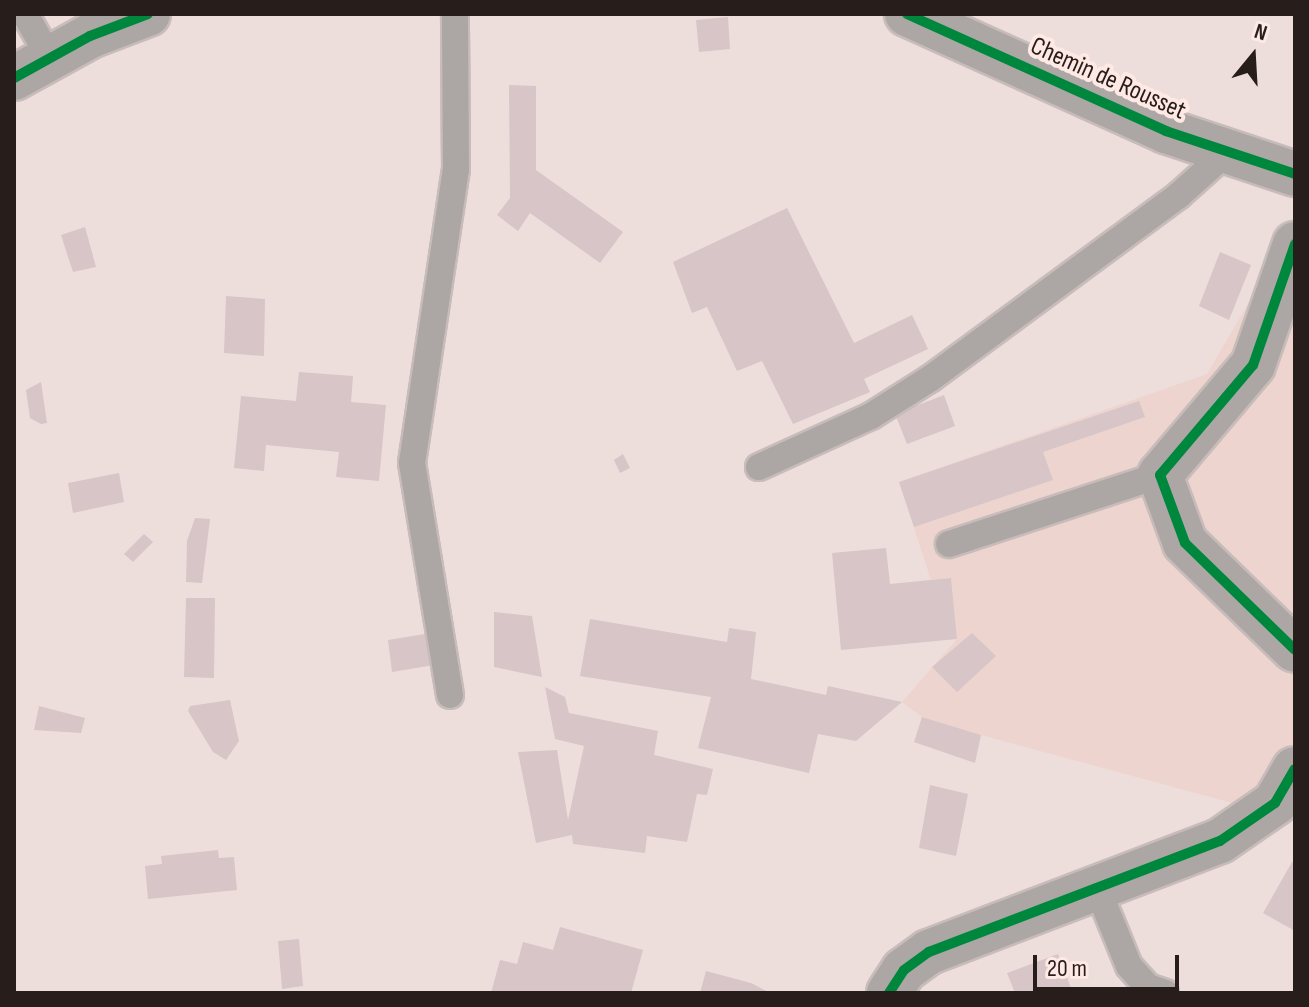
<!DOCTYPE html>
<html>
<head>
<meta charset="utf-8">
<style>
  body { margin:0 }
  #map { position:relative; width:1309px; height:1007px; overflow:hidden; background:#eddedb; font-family:"Sofia Sans Condensed",sans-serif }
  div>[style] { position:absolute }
  .built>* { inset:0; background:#eed4ce }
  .building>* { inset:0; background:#d7c5c7 }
  .roads { filter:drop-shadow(2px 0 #c8bcba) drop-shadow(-2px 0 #c8bcba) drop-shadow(0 2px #c8bcba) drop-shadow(0 -2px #c8bcba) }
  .lane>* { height:26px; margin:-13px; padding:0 13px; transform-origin:13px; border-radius:13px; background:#aca7a4 }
  .street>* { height:44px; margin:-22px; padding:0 22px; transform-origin:22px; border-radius:22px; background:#aca7a4 }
  .cycleway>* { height:10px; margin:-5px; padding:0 5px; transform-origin:5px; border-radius:5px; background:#00873e }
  span { translate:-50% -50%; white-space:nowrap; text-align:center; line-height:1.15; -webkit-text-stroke:8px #fee9e4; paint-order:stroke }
  .street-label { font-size:26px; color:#271e1c }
  .frame { position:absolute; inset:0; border:16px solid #271e1c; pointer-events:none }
  .north { position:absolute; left:1213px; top:16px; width:80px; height:80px; -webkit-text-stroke:6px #fee9e4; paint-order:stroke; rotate:18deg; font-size:22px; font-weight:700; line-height:32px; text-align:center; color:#271e1c }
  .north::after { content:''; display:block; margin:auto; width:28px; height:36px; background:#271e1c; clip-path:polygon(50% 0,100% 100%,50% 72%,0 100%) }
  .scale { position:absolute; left:1033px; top:955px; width:146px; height:36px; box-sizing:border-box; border:4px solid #271e1c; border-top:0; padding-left:10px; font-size:24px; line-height:28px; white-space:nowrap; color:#271e1c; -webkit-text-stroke:6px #fee9e4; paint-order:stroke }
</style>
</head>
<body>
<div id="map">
  <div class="built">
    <i style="clip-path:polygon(1295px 270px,1295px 820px,981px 735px,922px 717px,902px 702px,957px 639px,951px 578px,931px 580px,899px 482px,1207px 374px,1256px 290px)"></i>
  </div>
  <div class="building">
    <i style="clip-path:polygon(728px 17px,730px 49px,699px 52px,696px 20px)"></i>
    <i style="clip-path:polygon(509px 85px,536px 86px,536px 170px,623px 232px,600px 263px,530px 213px,518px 231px,497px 215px,510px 198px)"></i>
    <i style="clip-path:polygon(787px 208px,854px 343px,912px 315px,928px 349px,864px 379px,870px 392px,793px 424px,762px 361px,737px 371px,707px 307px,692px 313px,673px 262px)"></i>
    <i style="clip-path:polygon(85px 227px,96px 267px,73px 272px,61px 235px)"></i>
    <i style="clip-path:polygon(1220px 252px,1251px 265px,1229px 320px,1199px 306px)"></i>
    <i style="clip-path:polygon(226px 296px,265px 299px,264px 356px,224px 353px)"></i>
    <i style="clip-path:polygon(299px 372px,353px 376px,351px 402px,386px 405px,379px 481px,336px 477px,339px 452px,266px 445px,264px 471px,234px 468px,241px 396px,296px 401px)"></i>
    <i style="clip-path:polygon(41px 382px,47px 423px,41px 424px,30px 418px,26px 390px)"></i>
    <i style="clip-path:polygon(944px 395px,955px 426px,907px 444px,895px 414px)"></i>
    <i style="clip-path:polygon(1139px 401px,1145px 417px,1043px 452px,1053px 480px,914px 527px,899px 482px)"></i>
    <i style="clip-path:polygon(623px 454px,630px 468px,620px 473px,614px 460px)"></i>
    <i style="clip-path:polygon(119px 473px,124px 502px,73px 513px,68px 483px)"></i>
    <i style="clip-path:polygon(195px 518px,210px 519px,202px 583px,186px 582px,187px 541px)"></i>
    <i style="clip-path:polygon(144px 534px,153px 542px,133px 562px,124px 554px)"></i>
    <i style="clip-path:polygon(886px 548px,890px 584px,951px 578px,957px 639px,841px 650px,832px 553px)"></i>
    <i style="clip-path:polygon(186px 598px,215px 598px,214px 678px,184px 677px)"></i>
    <i style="clip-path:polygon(494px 612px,532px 616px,542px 677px,494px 667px)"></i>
    <i style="clip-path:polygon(590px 619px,727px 642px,729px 628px,756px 632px,751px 679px,826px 695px,828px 686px,902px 702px,856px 741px,818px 734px,809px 773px,698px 748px,711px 697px,580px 676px)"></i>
    <i style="clip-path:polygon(431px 633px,434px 665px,392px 672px,388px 640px)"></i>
    <i style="clip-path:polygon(972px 633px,996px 656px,957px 692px,932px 667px)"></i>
    <i style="clip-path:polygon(545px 687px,565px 697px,569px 713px,658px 731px,654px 755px,713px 769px,707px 795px,697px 794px,687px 842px,647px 836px,645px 853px,573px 844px,572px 835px,536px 843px,518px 752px,557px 750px,568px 820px,584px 746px,555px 739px)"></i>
    <i style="clip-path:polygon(230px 700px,239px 741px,226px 760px,213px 752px,188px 711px,190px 706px)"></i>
    <i style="clip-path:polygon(39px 706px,85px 718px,81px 733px,34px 730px)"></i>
    <i style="clip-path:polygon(922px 717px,981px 735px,975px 763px,914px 742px)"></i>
    <i style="clip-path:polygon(930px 785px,968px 794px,956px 856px,919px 848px)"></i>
    <i style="clip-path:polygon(218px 850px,219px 858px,234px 857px,237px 890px,148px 899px,145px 866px,162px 864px,161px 856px)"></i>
    <i style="clip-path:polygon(1292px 862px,1295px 864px,1295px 931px,1263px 913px)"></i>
    <i style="clip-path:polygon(560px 927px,643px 950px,631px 993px,491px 993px,500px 960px,517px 964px,523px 942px,553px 950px)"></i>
    <i style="clip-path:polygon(299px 939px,303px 986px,282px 989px,278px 941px)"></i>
    <i style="clip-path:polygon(1058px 954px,1073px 993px,1015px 993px,1007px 973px)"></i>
    <i style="clip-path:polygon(706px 971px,751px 983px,770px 993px,700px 993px)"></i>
  </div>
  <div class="roads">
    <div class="lane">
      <i style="left:25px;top:14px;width:51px;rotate:60.4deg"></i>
      <i style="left:759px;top:467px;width:123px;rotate:-24.5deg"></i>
      <i style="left:871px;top:416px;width:71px;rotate:-32.3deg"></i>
      <i style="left:931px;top:378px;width:307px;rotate:-36.4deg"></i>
      <i style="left:1178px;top:196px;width:66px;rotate:-41.9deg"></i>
      <i style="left:949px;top:544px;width:222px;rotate:-18.1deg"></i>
      <i style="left:450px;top:695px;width:235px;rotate:-99.3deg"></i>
      <i style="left:412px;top:463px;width:297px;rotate:-81.5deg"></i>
      <i style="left:456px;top:169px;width:155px;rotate:-90.4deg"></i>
      <i style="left:1098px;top:890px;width:82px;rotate:67.8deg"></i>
      <i style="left:1129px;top:966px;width:28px;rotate:48deg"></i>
      <i style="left:1148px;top:987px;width:18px;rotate:19deg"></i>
    </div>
    <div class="street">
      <i style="left:907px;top:14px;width:284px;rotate:24.3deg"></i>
      <i style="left:1166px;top:131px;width:136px;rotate:18.4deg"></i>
      <i style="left:14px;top:78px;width:87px;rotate:-28.9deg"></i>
      <i style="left:90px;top:36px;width:62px;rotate:-20.8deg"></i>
      <i style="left:1295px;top:244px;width:128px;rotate:109.1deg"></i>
      <i style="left:1253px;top:365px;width:144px;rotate:130.2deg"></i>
      <i style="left:1160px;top:475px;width:72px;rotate:69.8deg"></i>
      <i style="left:1185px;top:543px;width:153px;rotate:44.2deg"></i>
      <i style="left:889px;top:993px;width:27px;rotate:-57deg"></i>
      <i style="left:904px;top:970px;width:31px;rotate:-36deg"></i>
      <i style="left:929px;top:952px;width:311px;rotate:-20.9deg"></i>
      <i style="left:1220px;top:841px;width:67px;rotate:-34.6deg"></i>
      <i style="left:1275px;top:803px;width:39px;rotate:-60deg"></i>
    </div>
  </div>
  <div class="cycleway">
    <i style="left:907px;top:14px;width:284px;rotate:24.3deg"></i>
    <i style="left:1166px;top:131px;width:136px;rotate:18.4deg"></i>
    <i style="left:14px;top:78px;width:87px;rotate:-28.9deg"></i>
    <i style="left:90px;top:36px;width:62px;rotate:-20.8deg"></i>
    <i style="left:1295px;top:244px;width:128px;rotate:109.1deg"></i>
    <i style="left:1253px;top:365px;width:144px;rotate:130.2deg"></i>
    <i style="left:1160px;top:475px;width:72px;rotate:69.8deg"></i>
    <i style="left:1185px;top:543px;width:153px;rotate:44.2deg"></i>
    <i style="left:889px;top:993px;width:27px;rotate:-57deg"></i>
    <i style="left:904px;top:970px;width:31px;rotate:-36deg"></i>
    <i style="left:929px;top:952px;width:311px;rotate:-20.9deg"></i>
    <i style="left:1220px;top:841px;width:67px;rotate:-34.6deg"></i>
    <i style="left:1275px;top:803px;width:39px;rotate:-60deg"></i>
  </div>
  <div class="street-label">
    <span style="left:1108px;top:79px;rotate:24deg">Chemin de Rousset</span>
  </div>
  <div class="frame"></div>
  <div class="north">N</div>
  <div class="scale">20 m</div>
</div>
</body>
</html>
